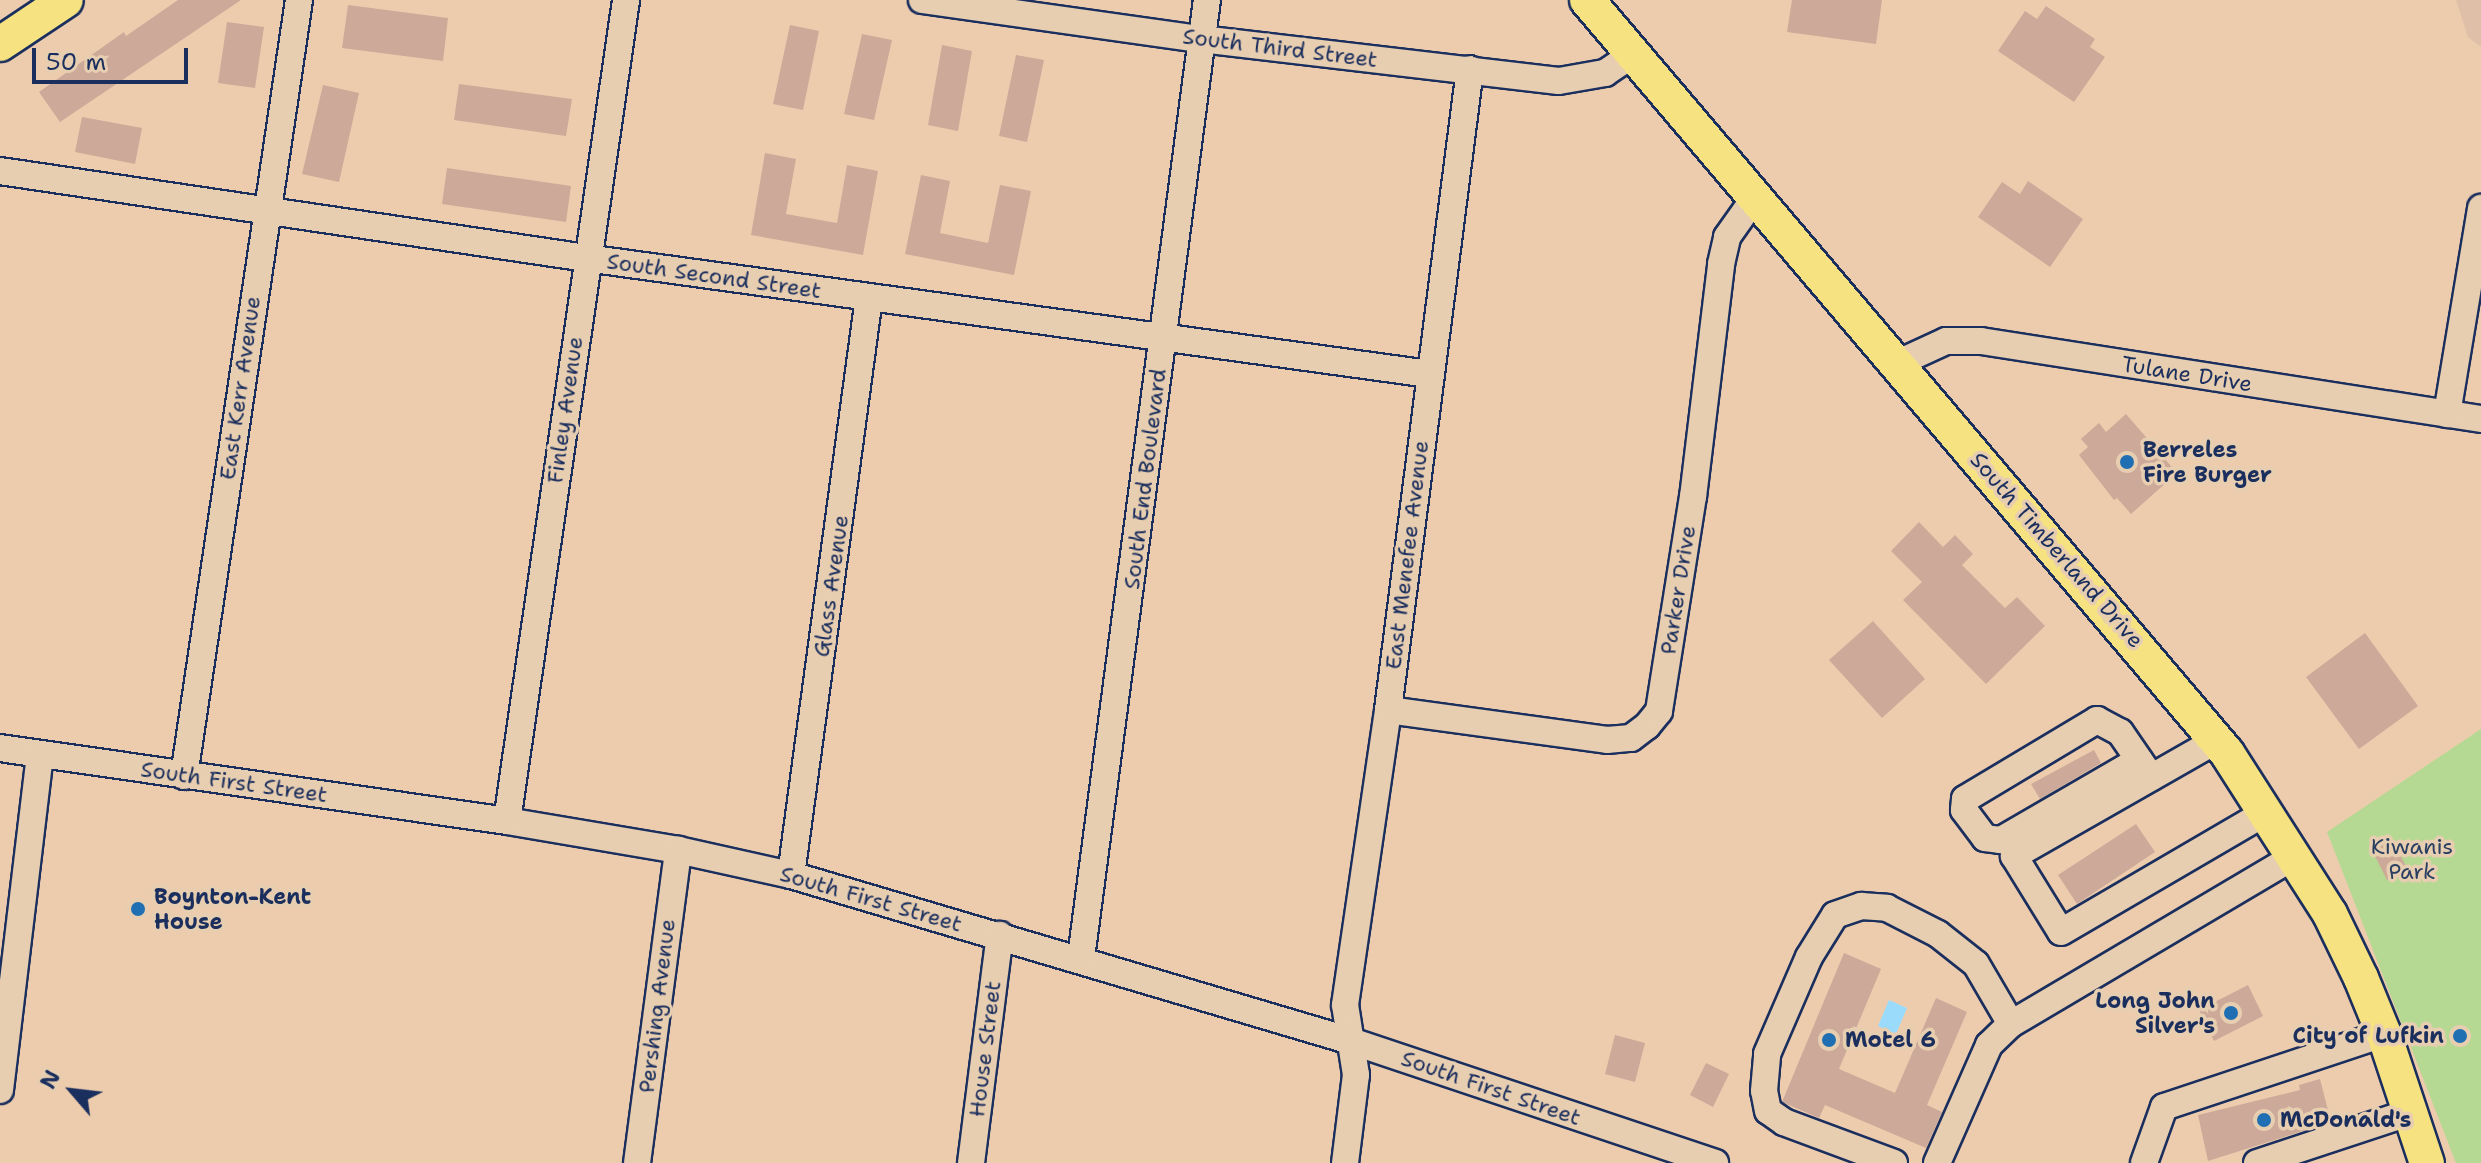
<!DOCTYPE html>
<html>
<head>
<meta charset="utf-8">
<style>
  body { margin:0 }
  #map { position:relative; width:2481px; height:1163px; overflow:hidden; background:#edccae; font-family:"Shantell Sans",sans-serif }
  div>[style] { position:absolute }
  .built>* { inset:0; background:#dfbfa7 }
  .green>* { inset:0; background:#b5d892 }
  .water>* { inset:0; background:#9adbfc }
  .building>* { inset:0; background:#cca999 }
  .roads { filter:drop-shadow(2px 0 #1b2f5e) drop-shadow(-2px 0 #1b2f5e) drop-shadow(0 2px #1b2f5e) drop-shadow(0 -2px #1b2f5e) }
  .minor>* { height:26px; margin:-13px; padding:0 13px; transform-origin:13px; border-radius:13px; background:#e8ceb0 }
  .major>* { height:34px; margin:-17px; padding:0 17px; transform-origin:17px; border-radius:17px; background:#f6e281 }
  .dots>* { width:22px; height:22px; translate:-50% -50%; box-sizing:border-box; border:4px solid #e8ceb0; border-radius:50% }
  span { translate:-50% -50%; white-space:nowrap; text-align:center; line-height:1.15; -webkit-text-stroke:7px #e8ceb0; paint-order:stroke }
  .street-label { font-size:22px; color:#1b2f5e }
  .poi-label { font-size:22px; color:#1b2f5e; font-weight:700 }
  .left { translate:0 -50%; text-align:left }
  .right { translate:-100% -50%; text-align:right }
  .park-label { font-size:22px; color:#2a4063 }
  .north { position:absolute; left:32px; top:1051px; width:80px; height:80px; -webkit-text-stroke:6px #e8ceb0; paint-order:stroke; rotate:298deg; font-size:22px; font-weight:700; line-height:32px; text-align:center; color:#1b2f5e }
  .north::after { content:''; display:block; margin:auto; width:28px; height:36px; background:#1b2f5e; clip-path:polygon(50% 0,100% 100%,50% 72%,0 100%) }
  .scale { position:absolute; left:32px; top:48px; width:156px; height:36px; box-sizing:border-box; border:4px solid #1b2f5e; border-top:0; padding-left:10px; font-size:24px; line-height:28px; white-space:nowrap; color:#1b2f5e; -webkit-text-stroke:6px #e8ceb0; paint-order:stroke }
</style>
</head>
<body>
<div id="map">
  <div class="built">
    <i style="clip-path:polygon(2456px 0,2481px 0,2481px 47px,2468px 37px)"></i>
  </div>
  <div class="green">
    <i style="clip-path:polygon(2481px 729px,2481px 1163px,2456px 1163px,2327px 832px)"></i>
  </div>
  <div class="water">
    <i style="clip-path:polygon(1889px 1000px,1907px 1008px,1896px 1034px,1878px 1026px)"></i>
  </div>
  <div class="building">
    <i style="clip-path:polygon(178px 0,241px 0,60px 122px,39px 92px,124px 32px,126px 36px)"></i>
    <i style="clip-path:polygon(1792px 0,1882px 0,1876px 44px,1787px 32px)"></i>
    <i style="clip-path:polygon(348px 5px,448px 18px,443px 61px,342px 48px)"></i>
    <i style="clip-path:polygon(2046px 6px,2095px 39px,2090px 47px,2105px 57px,2074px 102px,1998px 51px,2025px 11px,2037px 19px)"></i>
    <i style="clip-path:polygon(227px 22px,264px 27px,255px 88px,218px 83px)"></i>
    <i style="clip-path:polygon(790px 25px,819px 31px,803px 110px,773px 104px)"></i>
    <i style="clip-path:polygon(862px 34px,892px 40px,874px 120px,844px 114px)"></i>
    <i style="clip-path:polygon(942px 45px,972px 51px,958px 131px,928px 125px)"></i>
    <i style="clip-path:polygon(1016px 55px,1044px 60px,1027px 142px,999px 136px)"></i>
    <i style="clip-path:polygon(459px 84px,572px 99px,566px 136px,454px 120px)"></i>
    <i style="clip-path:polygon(323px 85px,359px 93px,339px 182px,302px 174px)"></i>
    <i style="clip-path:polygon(82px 117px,142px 128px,135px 164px,75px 152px)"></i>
    <i style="clip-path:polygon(765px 153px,796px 159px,786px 214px,837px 223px,847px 165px,878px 171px,863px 255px,751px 235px)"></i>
    <i style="clip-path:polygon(447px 168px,571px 186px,566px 222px,442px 204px)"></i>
    <i style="clip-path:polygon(921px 175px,950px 181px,940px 233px,988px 243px,1000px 185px,1031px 191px,1014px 275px,905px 254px)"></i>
    <i style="clip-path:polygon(2028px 181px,2083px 219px,2050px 267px,1978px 217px,2002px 182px,2020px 194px)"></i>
    <i style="clip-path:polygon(2126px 414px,2177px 473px,2131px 514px,2117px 498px,2114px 500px,2079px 455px,2088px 447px,2081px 439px,2099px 423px,2106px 432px)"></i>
    <i style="clip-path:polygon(1919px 522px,1943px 547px,1955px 535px,1973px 554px,1962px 565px,2005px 608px,2017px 597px,2045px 626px,1986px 684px,1903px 600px,1922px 582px,1891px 551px)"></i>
    <i style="clip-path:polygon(1873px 621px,1925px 679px,1882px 718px,1829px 660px)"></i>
    <i style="clip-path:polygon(2365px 633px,2418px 706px,2359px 749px,2306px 677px)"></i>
    <i style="clip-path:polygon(2094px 750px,2101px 763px,2040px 799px,2031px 784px)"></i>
    <i style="clip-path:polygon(2136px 824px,2155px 852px,2077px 904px,2058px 875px)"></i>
    <i style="clip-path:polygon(2392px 839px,2408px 870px,2387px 880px,2372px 850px)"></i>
    <i style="clip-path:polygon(1844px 953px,1881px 969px,1839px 1069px,1895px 1093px,1936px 998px,1967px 1012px,1927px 1105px,1942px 1112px,1926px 1148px,1825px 1105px,1819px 1118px,1782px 1102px)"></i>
    <i style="clip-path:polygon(2248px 985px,2263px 1016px,2214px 1041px,2199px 1010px)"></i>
    <i style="clip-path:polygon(1615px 1035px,1645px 1043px,1635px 1082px,1605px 1074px)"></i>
    <i style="clip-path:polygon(1706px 1063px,1729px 1074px,1713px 1107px,1690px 1095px)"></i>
    <i style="clip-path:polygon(2320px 1079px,2331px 1122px,2208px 1161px,2198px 1115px,2300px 1090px,2299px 1085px)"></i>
  </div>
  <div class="roads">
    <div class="minor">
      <i style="left:922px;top:0;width:282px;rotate:8deg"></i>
      <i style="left:1201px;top:39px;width:360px;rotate:6.7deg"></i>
      <i style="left:1559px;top:81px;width:47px;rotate:-9.9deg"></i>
      <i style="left:1605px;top:73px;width:34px;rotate:-34deg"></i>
      <i style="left:0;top:171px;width:592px;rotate:8.44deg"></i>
      <i style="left:586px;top:258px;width:852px;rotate:7.83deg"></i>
      <i style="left:1896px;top:364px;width:55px;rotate:-24.7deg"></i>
      <i style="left:1946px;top:341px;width:35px"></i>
      <i style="left:1981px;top:341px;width:506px;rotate:8.87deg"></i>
      <i style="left:2447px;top:414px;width:209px;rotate:-80.6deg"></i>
      <i style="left:1388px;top:710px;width:221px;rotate:7.8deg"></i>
      <i style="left:1607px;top:740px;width:24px;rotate:-5deg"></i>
      <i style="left:1631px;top:738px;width:20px;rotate:-37deg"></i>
      <i style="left:1647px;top:726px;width:19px;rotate:-51deg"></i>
      <i style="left:1659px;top:711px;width:217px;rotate:-81deg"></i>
      <i style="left:1693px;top:497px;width:235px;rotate:-83.1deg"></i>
      <i style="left:1721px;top:264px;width:28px;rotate:-77deg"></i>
      <i style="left:1727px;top:237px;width:50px;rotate:-54.7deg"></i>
      <i style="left:2217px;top:740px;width:234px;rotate:150.3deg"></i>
      <i style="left:2014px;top:856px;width:89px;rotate:58.3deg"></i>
      <i style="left:2061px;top:932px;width:238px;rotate:-30.3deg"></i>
      <i style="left:0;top:748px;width:512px;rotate:8.19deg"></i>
      <i style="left:507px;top:821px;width:173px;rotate:9.6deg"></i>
      <i style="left:678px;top:850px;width:116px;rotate:12.5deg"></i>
      <i style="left:791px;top:875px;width:584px;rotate:16.51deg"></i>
      <i style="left:1351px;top:1041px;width:384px;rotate:18.5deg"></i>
      <i style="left:2139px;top:760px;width:160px;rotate:149.9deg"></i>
      <i style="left:2001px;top:840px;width:16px;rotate:-173deg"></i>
      <i style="left:1985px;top:838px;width:35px;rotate:-127deg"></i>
      <i style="left:1964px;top:810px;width:11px;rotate:-85deg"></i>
      <i style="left:1965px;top:799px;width:154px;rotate:-30.9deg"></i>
      <i style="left:2097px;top:720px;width:26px;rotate:28deg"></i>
      <i style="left:2120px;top:732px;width:55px;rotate:55.4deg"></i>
      <i style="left:184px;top:776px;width:784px;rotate:-81.57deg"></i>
      <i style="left:507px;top:821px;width:830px;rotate:-81.75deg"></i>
      <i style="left:791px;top:875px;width:583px;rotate:-82.31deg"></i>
      <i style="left:1081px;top:958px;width:966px;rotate:-82.51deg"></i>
      <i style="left:0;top:1090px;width:338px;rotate:-83.2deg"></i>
      <i style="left:637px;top:1163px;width:316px;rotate:-82.5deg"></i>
      <i style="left:971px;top:1163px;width:230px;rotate:-82.8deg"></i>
      <i style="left:1345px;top:1163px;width:89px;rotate:-82.9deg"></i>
      <i style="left:1356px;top:1075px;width:71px;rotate:-98.9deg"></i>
      <i style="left:1345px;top:1005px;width:298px;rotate:-81.7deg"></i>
      <i style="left:1388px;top:710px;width:646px;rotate:-82.71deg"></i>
      <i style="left:1894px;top:1163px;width:117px;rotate:-159.6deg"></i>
      <i style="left:1784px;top:1122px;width:19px;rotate:-145deg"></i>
      <i style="left:1768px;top:1111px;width:20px;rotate:-101deg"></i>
      <i style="left:1764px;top:1091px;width:37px;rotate:-85deg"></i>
      <i style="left:1767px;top:1054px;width:106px;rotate:-66.6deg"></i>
      <i style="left:1809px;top:957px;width:49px;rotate:-58.2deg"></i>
      <i style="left:1835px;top:915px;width:28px;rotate:-19deg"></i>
      <i style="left:1861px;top:906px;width:26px;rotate:4deg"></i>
      <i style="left:1887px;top:908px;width:57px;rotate:27deg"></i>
      <i style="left:1938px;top:934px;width:48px;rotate:38.3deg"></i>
      <i style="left:1976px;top:964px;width:69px;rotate:59.7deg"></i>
      <i style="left:1937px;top:1163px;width:129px;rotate:-66.2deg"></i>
      <i style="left:1989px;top:1045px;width:30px;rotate:-44deg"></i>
      <i style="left:2011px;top:1024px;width:330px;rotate:-30.6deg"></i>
      <i style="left:2144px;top:1163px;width:59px;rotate:-70.3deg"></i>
      <i style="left:2164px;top:1107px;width:232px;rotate:-18.4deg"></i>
      <i style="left:2257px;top:1163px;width:162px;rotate:-18.3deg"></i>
    </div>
    <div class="major">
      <i style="left:1587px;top:0;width:988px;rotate:49.64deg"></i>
      <i style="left:2227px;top:753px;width:191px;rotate:57.4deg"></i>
      <i style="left:2330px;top:914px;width:71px;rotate:64.2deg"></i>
      <i style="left:2361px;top:978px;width:61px;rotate:67.7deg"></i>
      <i style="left:2384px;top:1034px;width:136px;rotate:71.6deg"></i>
      <i style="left:0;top:44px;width:79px;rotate:-33.7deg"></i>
    </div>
  </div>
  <div class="dots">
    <i style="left:2127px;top:462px;background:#1f6fb2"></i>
    <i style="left:138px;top:909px;background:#1f6fb2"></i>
    <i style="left:2231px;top:1013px;background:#1f6fb2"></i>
    <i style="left:2460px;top:1036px;background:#1f6fb2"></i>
    <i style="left:1829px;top:1040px;background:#1f6fb2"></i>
    <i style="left:2264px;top:1120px;background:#1f6fb2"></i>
  </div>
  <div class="street-label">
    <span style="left:1280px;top:48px;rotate:7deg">South Third Street</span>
    <span style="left:714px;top:276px;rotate:8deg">South Second Street</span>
    <span style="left:2187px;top:374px;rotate:9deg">Tulane Drive</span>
    <span style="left:240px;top:388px;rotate:-82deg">East Kerr Avenue</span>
    <span style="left:565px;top:410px;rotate:-82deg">Finley Avenue</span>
    <span style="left:1145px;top:479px;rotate:-83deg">South End Boulevard</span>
    <span style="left:2057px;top:550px;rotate:49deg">South Timberland Drive</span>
    <span style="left:1407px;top:555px;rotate:-83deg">East Menefee Avenue</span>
    <span style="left:831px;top:586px;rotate:-82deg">Glass Avenue</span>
    <span style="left:1678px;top:590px;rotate:-81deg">Parker Drive</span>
    <span style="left:234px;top:782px;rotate:8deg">South First Street</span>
    <span style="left:871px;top:899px;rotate:16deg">South First Street</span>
    <span style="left:657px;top:1006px;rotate:-83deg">Pershing Avenue</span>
    <span style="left:985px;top:1049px;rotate:-83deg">House Street</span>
    <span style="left:1491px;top:1088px;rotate:19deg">South First Street</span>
  </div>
  <div class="poi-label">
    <span class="left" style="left:2143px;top:462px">Berreles<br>Fire Burger</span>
    <span class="left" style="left:154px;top:909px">Boynton-Kent<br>House</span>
    <span class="right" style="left:2215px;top:1013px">Long John<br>Silver's</span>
    <span class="right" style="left:2444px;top:1036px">City of Lufkin</span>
    <span class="left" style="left:1845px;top:1040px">Motel 6</span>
    <span class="left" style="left:2280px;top:1120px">McDonald's</span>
  </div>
  <div class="park-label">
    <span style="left:2412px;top:859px">Kiwanis<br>Park</span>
  </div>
  <div class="north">N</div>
  <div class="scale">50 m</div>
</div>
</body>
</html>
